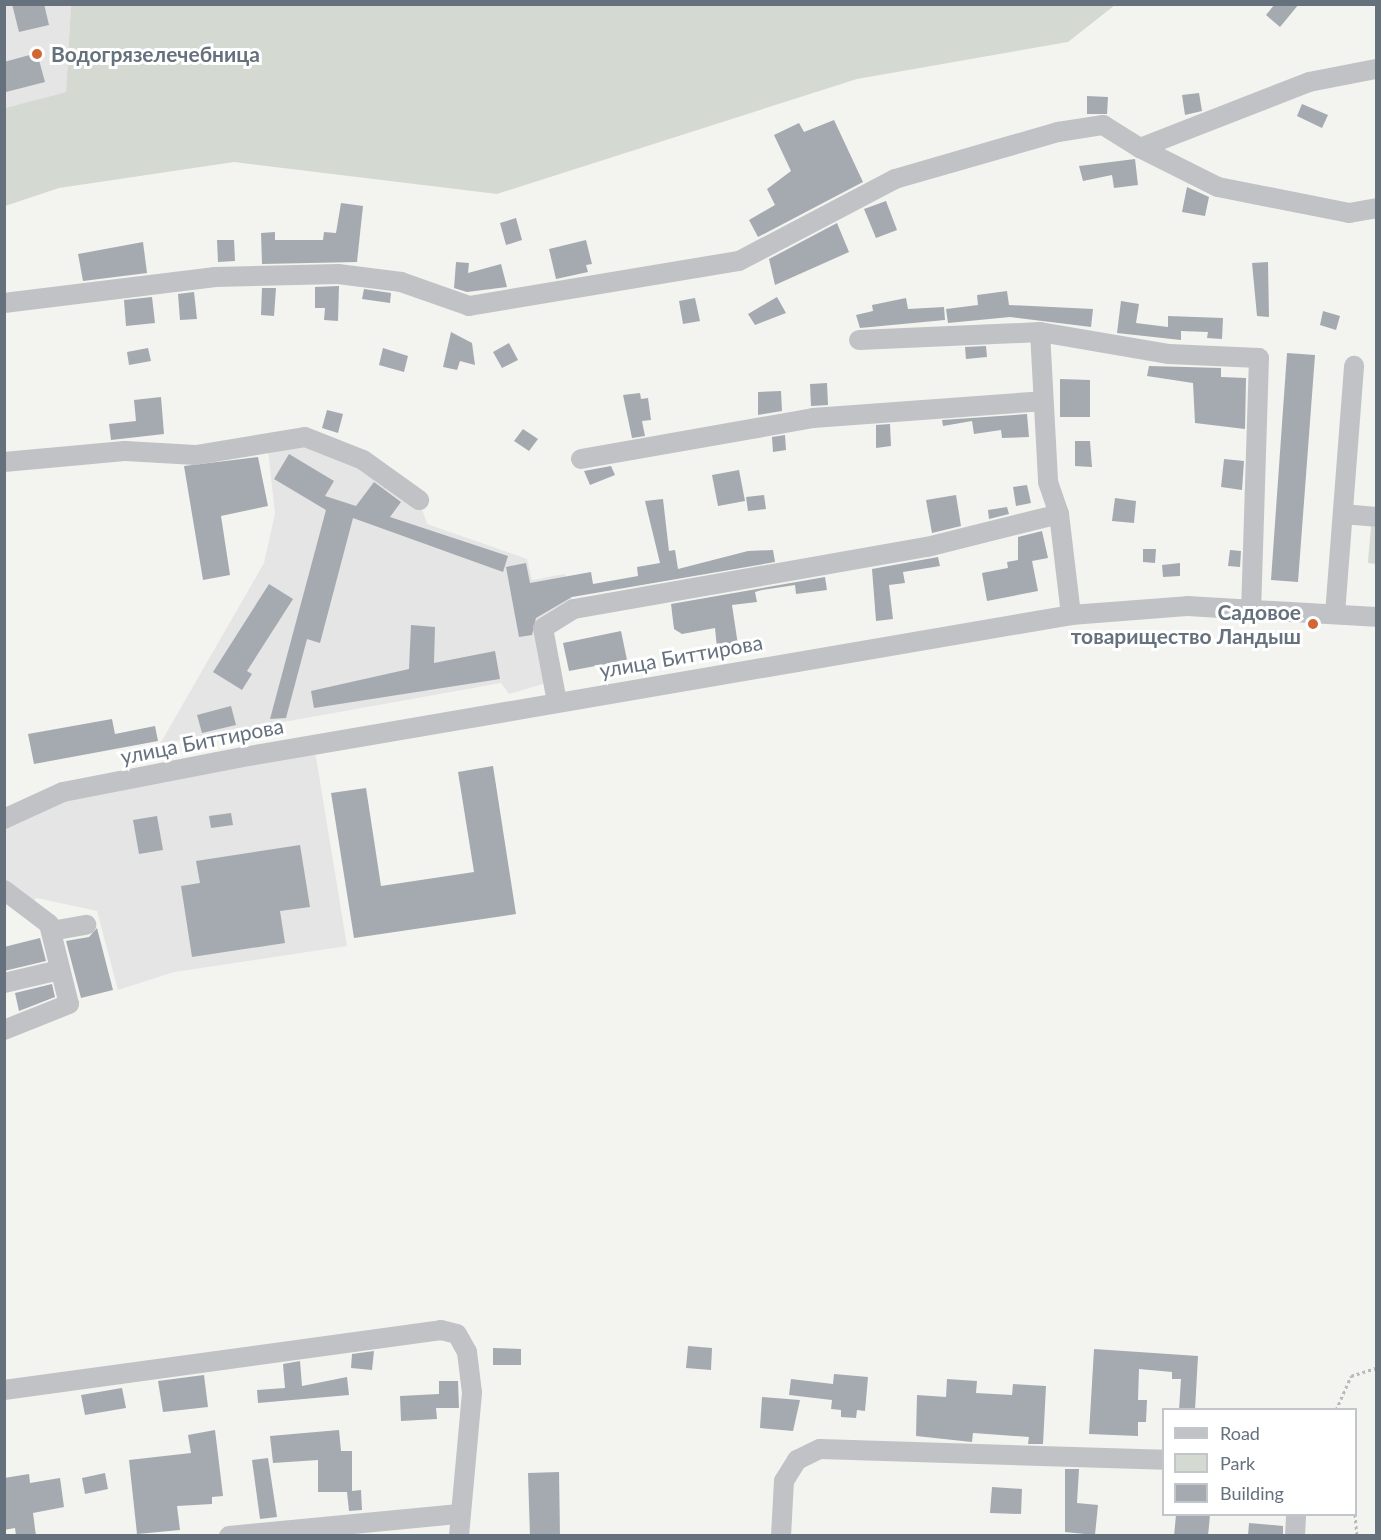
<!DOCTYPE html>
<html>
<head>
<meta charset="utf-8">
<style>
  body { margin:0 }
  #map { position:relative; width:1381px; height:1540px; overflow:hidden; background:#f3f4f0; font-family:Lato,sans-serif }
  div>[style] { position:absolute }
  .built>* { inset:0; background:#e4e5e4 }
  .green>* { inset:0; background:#d4dad2 }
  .building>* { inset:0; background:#a4aab0 }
  .path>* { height:3px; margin-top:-1.5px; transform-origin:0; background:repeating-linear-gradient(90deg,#b7b9bc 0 3px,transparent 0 6px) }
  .minor>* { height:20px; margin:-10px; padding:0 10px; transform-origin:10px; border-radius:10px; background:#c0c2c5 }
  .dots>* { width:16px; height:16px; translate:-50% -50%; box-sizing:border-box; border:3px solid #fff; border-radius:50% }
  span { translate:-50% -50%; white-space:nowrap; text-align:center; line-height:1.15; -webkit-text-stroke:6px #fff; paint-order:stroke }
  .poi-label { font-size:21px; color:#66717e; font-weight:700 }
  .left { translate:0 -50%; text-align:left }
  .right { translate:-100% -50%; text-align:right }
  .street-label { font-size:21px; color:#66717e }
  .frame { position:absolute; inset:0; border:6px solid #66717e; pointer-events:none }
  .legend { position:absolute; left:1162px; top:1408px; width:195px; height:108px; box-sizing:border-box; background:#fff; border:2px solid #c2c6cb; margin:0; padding:8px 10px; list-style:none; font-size:18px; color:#66717e }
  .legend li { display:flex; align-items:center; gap:12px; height:30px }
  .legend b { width:30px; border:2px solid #c2c6cb }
</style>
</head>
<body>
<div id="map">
  <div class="built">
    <i style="clip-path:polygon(5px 5px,71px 5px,66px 92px,5px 108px)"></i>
    <i style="clip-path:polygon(305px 437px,419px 500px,427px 524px,527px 559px,532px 580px,565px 574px,574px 609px,543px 628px,553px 681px,509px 694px,501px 683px,160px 744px,264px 563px,275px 514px,268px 449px)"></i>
    <i style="clip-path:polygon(314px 745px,347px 946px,174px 972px,118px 990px,97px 911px,37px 898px,19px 910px,5px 904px,5px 819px,22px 808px)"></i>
  </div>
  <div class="green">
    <i style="clip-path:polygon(71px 5px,71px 4px,1115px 5px,1068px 42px,857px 79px,497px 194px,234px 162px,59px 188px,5px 206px,5px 108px,66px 92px)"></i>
    <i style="clip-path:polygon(1371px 526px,1376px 527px,1376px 564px,1368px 563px)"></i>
  </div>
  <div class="building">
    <i style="clip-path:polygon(12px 4px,44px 4px,49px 25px,19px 32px)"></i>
    <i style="clip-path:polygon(1275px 4px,1299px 4px,1280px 27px,1266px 15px)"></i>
    <i style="clip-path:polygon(37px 53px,45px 82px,6px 92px,4px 62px)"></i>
    <i style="clip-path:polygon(1199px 93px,1202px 111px,1185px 115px,1182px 95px)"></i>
    <i style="clip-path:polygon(1087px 96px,1108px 97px,1107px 114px,1087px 114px)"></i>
    <i style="clip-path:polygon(1302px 104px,1328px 115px,1322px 128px,1297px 116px)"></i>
    <i style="clip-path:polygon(834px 120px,863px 182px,758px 237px,749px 220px,775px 205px,767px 189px,791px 171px,774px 135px,799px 123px,804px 132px)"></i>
    <i style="clip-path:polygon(1135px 159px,1138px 185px,1114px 188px,1112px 175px,1083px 181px,1079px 166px)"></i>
    <i style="clip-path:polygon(1187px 187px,1209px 197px,1205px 216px,1182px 212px)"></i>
    <i style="clip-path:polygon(886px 201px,897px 230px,876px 238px,864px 209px)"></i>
    <i style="clip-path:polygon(341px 203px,363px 206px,357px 262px,262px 264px,261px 233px,275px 232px,275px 240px,323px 240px,324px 232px,336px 233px)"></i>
    <i style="clip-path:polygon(516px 218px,522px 240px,506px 245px,500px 223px)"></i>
    <i style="clip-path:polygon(837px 223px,849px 252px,775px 285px,769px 259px)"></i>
    <i style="clip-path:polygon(217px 240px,234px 240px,235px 261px,218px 262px)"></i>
    <i style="clip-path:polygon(586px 240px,592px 264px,586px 265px,588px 272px,556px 279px,549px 249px)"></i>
    <i style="clip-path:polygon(143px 242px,147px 273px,83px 281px,78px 254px)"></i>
    <i style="clip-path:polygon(456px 262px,469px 263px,468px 273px,501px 264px,507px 287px,467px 292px,454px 288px)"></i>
    <i style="clip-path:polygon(1268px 262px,1269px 317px,1257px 316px,1252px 263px)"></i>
    <i style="clip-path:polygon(339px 286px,338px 321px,324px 320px,325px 308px,315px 308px,315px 287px)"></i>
    <i style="clip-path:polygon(262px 288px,276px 288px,274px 316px,261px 315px)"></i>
    <i style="clip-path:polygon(364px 289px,391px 293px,390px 303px,362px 299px)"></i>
    <i style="clip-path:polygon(1007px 291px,1009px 305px,1093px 309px,1091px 327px,1010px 317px,948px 323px,946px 309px,978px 305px,977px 295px)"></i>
    <i style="clip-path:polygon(194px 292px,197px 319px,180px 320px,178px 294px)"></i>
    <i style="clip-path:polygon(152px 297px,155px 323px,126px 326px,124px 300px)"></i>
    <i style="clip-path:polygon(777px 297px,786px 313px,755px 325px,748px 314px)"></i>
    <i style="clip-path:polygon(695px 298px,700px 321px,683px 324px,679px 301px)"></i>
    <i style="clip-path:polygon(906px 298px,908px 309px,944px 307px,945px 320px,860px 328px,856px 315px,873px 311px,872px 305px)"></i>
    <i style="clip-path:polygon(1121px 301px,1139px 304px,1136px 323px,1168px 327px,1168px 316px,1223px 318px,1222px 339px,1207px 338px,1208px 332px,1181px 331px,1181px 340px,1117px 333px)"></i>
    <i style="clip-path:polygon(1323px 311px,1340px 316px,1336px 330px,1320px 325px)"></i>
    <i style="clip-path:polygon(451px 332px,472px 343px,475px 365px,460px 361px,457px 370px,443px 367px)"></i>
    <i style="clip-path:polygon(509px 343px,518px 360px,502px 368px,493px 352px)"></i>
    <i style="clip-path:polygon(986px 346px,987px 357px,966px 359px,965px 347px)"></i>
    <i style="clip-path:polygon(148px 348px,151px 361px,129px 365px,127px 352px)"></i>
    <i style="clip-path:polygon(383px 348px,408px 356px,404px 372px,379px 365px)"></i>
    <i style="clip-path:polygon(1287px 353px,1315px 355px,1298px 582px,1271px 580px)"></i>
    <i style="clip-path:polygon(1149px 366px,1221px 368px,1221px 377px,1246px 378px,1245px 429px,1195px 423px,1193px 383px,1147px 376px)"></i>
    <i style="clip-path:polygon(1060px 379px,1090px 380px,1090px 417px,1060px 417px)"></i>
    <i style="clip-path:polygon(827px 383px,828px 405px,811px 406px,810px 384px)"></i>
    <i style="clip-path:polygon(781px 391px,782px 411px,758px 415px,758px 392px)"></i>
    <i style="clip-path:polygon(640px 393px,641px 399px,648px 398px,651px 420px,642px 421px,645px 436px,632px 438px,623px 395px)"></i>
    <i style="clip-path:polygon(161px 397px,164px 434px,111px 440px,109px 424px,136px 421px,134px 400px)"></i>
    <i style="clip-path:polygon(327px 410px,343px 414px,338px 433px,322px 428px)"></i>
    <i style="clip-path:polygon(1027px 414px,1029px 437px,1002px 438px,1001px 430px,974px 434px,972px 421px,943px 426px,942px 420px)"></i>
    <i style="clip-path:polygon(890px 424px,891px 446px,876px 448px,876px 425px)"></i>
    <i style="clip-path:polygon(523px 429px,538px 439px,529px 451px,514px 441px)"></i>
    <i style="clip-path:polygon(785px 435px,786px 450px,773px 452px,772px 437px)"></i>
    <i style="clip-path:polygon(1075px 441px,1090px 441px,1092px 467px,1075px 466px)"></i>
    <i style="clip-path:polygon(289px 454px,334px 481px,325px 496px,356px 506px,374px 482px,401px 502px,390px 517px,508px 556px,503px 572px,353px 518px,320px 643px,307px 639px,286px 718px,270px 719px,326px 510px,274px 479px)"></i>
    <i style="clip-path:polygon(258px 457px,268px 506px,221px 516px,230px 575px,203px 580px,184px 466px)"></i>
    <i style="clip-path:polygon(1224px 459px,1244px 461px,1242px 490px,1221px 487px)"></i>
    <i style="clip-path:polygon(611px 466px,615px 475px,590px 485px,584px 471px)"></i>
    <i style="clip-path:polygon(739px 470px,745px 501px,718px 506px,712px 475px)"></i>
    <i style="clip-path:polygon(1027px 485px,1031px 503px,1016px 506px,1013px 487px)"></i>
    <i style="clip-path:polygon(764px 495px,766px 509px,748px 511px,746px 497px)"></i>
    <i style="clip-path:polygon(956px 495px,961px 526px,932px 533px,926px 500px)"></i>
    <i style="clip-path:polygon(1115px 498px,1136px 501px,1134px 523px,1112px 521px)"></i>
    <i style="clip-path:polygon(663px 499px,669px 551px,675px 550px,678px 569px,748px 551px,773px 550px,775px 562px,572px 597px,536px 618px,532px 635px,519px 637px,506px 567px,526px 563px,530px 583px,591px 572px,593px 584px,638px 576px,637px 567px,660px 563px,645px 501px)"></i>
    <i style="clip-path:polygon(1007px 507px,1009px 514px,989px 519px,988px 510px)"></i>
    <i style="clip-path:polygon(1042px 531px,1048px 558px,1032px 561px,1038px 591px,987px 601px,982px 573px,1008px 568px,1007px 562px,1018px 560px,1018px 537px)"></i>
    <i style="clip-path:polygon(1143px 549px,1156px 549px,1155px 563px,1143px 562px)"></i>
    <i style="clip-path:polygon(1230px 550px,1241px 551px,1240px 567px,1228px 566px)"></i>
    <i style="clip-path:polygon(938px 557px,940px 566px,903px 572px,905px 583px,889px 585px,893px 619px,876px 621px,872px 569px)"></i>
    <i style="clip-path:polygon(1180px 563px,1180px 576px,1163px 577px,1162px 565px)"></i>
    <i style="clip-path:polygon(825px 577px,827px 590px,796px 594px,795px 585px,762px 590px,755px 592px,757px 602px,732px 605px,738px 645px,717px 648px,715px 628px,682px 634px,674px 629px,671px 604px)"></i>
    <i style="clip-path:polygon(269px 584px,293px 599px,247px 671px,252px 674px,242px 690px,213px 672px)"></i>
    <i style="clip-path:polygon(411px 625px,435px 627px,434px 663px,495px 651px,500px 679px,314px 708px,311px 691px,409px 669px)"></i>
    <i style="clip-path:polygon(621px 631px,627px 660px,569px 671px,563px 643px)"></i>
    <i style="clip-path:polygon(231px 706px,236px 725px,202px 733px,197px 715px)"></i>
    <i style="clip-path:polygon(112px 719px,115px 734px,155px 726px,158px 741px,34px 764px,28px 734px)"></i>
    <i style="clip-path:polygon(493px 766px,516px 914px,354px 938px,331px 793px,366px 788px,381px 886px,474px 872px,458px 772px)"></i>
    <i style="clip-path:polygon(231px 813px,233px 825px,211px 828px,209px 816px)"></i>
    <i style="clip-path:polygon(157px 816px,163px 850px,139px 854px,133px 820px)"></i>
    <i style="clip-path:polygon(300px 845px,310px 907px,280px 911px,285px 943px,192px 957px,181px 886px,200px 883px,196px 861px)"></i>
    <i style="clip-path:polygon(97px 928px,113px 990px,81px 998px,66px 941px,89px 937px)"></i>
    <i style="clip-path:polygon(40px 938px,46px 961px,4px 971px,4px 947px)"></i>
    <i style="clip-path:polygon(52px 984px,55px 997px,19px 1011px,15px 993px)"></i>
    <i style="clip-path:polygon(688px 1346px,712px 1348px,711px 1370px,686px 1368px)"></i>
    <i style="clip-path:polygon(493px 1348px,521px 1349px,521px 1365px,493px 1365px)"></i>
    <i style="clip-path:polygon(1094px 1349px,1198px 1356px,1195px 1410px,1179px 1410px,1181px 1379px,1172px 1379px,1172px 1372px,1139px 1369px,1138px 1400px,1147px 1400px,1146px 1422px,1138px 1422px,1138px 1436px,1089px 1434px)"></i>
    <i style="clip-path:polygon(374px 1351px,372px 1370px,351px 1368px,352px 1354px)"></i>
    <i style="clip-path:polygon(300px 1361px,302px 1386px,347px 1377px,349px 1395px,258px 1403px,257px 1390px,285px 1388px,283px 1364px)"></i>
    <i style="clip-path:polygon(834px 1374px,868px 1377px,865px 1411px,857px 1410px,856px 1418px,841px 1417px,841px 1410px,831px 1409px,832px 1400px,789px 1395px,791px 1379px,833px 1384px)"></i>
    <i style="clip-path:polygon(204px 1375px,208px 1407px,163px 1412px,158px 1381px)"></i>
    <i style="clip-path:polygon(947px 1379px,977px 1381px,976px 1393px,1012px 1395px,1013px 1384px,1046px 1386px,1043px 1444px,1028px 1444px,1029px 1437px,973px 1433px,972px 1442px,916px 1436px,917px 1395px,946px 1397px)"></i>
    <i style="clip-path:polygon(439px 1381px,458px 1381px,459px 1408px,436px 1408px,437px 1419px,401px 1421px,400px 1396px,439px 1394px)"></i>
    <i style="clip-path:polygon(122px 1388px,126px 1408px,85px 1415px,81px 1395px)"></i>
    <i style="clip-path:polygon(762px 1397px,800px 1400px,793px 1431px,760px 1428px)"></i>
    <i style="clip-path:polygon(215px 1430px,223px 1496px,212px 1497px,212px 1504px,177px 1506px,180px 1530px,137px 1534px,129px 1460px,191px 1453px,188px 1435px)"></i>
    <i style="clip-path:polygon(339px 1430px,341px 1451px,352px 1451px,352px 1491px,361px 1490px,362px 1510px,349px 1511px,347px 1492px,318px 1492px,318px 1460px,273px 1463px,270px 1436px)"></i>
    <i style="clip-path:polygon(268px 1458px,277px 1517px,260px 1519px,252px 1460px)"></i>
    <i style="clip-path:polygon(1065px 1469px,1079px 1469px,1077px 1503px,1098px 1505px,1095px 1535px,1065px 1532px)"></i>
    <i style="clip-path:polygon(559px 1472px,560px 1536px,530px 1536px,528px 1473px)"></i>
    <i style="clip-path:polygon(105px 1473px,108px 1489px,85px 1494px,82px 1478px)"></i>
    <i style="clip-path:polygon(29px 1474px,30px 1483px,60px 1478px,64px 1507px,33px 1513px,36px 1536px,16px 1536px,15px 1528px,4px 1530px,4px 1478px)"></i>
    <i style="clip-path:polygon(992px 1487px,1022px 1489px,1021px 1514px,990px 1513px)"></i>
    <i style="clip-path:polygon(1176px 1515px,1210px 1515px,1208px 1536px,1174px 1536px)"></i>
    <i style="clip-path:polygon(1249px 1523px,1283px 1526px,1283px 1536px,1248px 1536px)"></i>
  </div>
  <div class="path">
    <i style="left:1336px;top:1410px;width:37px;rotate:-66deg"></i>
    <i style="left:1351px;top:1376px;width:26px;rotate:-18deg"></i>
    <i style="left:1355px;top:1514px;width:22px;rotate:85deg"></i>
  </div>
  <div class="minor">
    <i style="left:1140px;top:148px;width:87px;rotate:26.6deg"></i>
    <i style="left:1218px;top:187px;width:134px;rotate:11.2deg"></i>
    <i style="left:1349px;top:213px;width:27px;rotate:-10deg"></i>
    <i style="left:4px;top:303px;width:213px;rotate:-7deg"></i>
    <i style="left:215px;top:277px;width:123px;rotate:-1.4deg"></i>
    <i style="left:338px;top:274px;width:64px;rotate:7.2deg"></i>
    <i style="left:401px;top:282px;width:72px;rotate:19.4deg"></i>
    <i style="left:469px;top:306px;width:274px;rotate:-9.5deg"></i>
    <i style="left:739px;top:261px;width:176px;rotate:-27.7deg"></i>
    <i style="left:895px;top:179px;width:170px;rotate:-16.1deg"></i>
    <i style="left:1058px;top:132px;width:46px;rotate:-8.8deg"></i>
    <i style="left:1103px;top:125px;width:44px;rotate:31.9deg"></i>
    <i style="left:1140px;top:148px;width:181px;rotate:-21.3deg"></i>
    <i style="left:1309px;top:82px;width:68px;rotate:-11deg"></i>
    <i style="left:1040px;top:332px;width:150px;rotate:86.9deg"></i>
    <i style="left:1048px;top:482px;width:34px;rotate:71deg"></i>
    <i style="left:1059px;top:514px;width:102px;rotate:83.2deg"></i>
    <i style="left:859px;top:340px;width:181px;rotate:-2.5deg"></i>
    <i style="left:1040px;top:332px;width:131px;rotate:9.7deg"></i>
    <i style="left:1169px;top:354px;width:90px;rotate:2.5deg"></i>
    <i style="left:1259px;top:358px;width:249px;rotate:91.8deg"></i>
    <i style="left:581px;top:459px;width:236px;rotate:-10deg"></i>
    <i style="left:813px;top:418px;width:230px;rotate:-4.2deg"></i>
    <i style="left:4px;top:462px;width:121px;rotate:-5.2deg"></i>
    <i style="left:125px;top:451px;width:71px;rotate:3.2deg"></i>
    <i style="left:196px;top:455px;width:110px;rotate:-9.4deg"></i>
    <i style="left:305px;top:437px;width:62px;rotate:21.6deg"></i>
    <i style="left:363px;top:460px;width:69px;rotate:35.5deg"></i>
    <i style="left:1343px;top:514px;width:33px;rotate:5deg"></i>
    <i style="left:1335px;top:614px;width:249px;rotate:-85.6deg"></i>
    <i style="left:557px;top:702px;width:75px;rotate:-100.7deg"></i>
    <i style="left:543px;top:628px;width:36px;rotate:-32deg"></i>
    <i style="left:574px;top:609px;width:358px;rotate:-10deg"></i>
    <i style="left:927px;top:547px;width:136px;rotate:-14deg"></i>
    <i style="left:4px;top:819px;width:65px;rotate:-24.6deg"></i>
    <i style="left:63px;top:792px;width:189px;rotate:-11deg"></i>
    <i style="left:249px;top:756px;width:834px;rotate:-9.73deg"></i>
    <i style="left:1071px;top:615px;width:116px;rotate:-4.4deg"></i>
    <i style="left:1187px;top:606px;width:189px;rotate:3.3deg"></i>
    <i style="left:4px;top:890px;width:56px;rotate:37.1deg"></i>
    <i style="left:49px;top:924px;width:82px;rotate:76deg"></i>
    <i style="left:69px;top:1004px;width:70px;rotate:158.2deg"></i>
    <i style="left:51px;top:931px;width:36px;rotate:-10deg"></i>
    <i style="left:4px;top:983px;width:57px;rotate:-13.1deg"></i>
    <i style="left:4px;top:1390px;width:441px;rotate:-7.8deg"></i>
    <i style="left:441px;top:1330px;width:16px;rotate:14deg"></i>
    <i style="left:457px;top:1334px;width:21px;rotate:61deg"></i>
    <i style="left:467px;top:1352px;width:41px;rotate:83deg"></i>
    <i style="left:472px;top:1393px;width:144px;rotate:95.2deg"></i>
    <i style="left:229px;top:1536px;width:231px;rotate:-5.5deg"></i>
    <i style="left:781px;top:1536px;width:55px;rotate:-86.9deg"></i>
    <i style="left:784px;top:1481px;width:25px;rotate:-58deg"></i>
    <i style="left:797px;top:1460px;width:25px;rotate:-26deg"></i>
    <i style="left:820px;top:1449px;width:344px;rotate:1.8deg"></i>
    <i style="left:1295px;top:1536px;width:22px;rotate:-87deg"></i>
  </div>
  <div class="dots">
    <i style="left:37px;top:54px;background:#d06734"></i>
    <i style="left:1313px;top:624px;background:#d06734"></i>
  </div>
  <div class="poi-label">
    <span class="left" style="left:51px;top:54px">Водогрязелечебница</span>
    <span class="right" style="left:1301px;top:624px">Садовое<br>товарищество Ландыш</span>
  </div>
  <div class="street-label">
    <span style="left:681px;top:656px;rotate:-10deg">улица Биттирова</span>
    <span style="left:202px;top:741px;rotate:-11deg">улица Биттирова</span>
  </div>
  <div class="frame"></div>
  <ul class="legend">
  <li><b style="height:8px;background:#c0c2c5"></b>Road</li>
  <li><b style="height:16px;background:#d4dad2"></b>Park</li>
  <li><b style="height:16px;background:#a4aab0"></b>Building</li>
  </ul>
</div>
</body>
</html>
